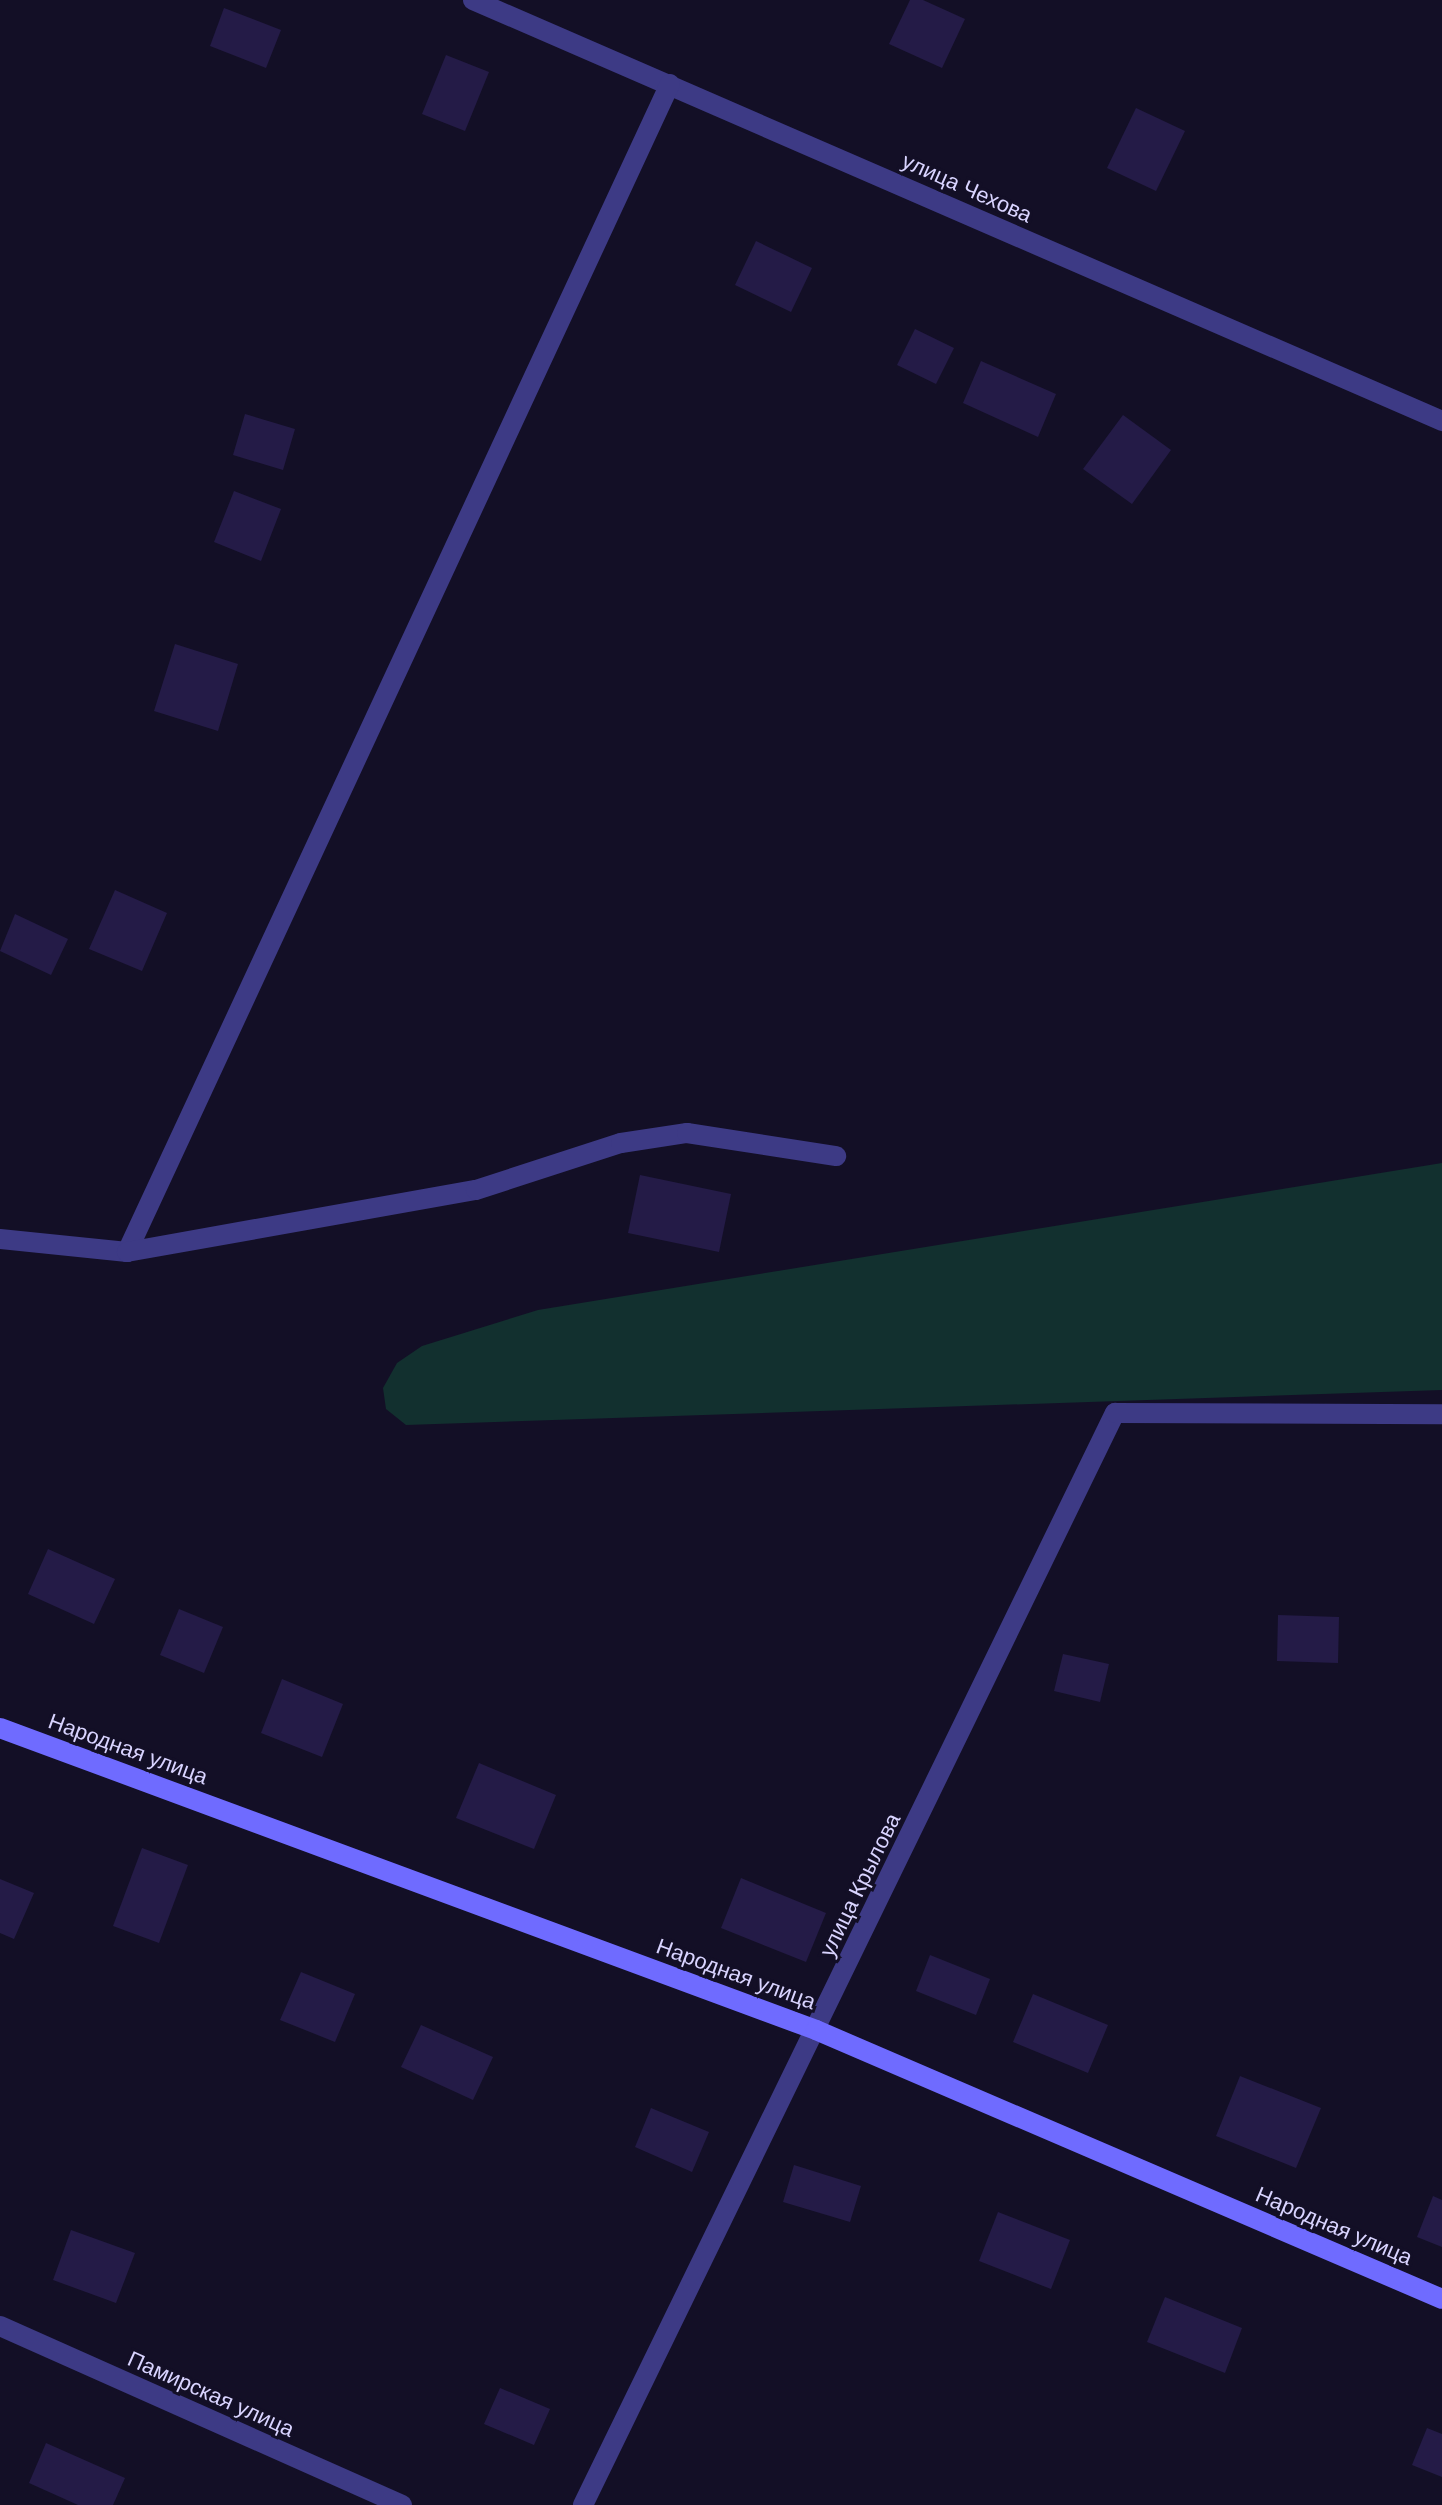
<!DOCTYPE html>
<html>
<head>
<meta charset="utf-8">
<style>
  body { margin:0 }
  #map { position:relative; width:1442px; height:2505px; overflow:hidden; background:#130f26; font-family:"DM Sans",sans-serif }
  div>[style] { position:absolute }
  .green>* { inset:0; background:#12302f }
  .building>* { inset:0; background:#241b47 }
  .street>* { height:20px; margin:-10px; padding:0 10px; transform-origin:10px; border-radius:10px; background:#3d3a85 }
  .secondary>* { height:20px; margin:-10px; padding:0 10px; transform-origin:10px; border-radius:10px; background:#6f6bff }
  span { translate:-50% -50%; white-space:nowrap; text-align:center; line-height:1.15; -webkit-text-stroke:6px #130f26; paint-order:stroke }
  .street-label { font-size:22px; color:#d9d4ff }
</style>
</head>
<body>
<div id="map">
  <div class="green">
    <i style="clip-path:polygon(1442px 1163px,1442px 1390px,406px 1425px,386px 1409px,383px 1388px,397px 1363px,422px 1346px,538px 1310px)"></i>
  </div>
  <div class="building">
    <i style="clip-path:polygon(910px 0,923px 0,965px 19px,942px 68px,889px 44px)"></i>
    <i style="clip-path:polygon(224px 8px,281px 30px,266px 68px,210px 46px)"></i>
    <i style="clip-path:polygon(446px 55px,489px 72px,465px 131px,422px 114px)"></i>
    <i style="clip-path:polygon(1136px 108px,1185px 131px,1156px 191px,1107px 168px)"></i>
    <i style="clip-path:polygon(756px 241px,812px 268px,791px 312px,735px 285px)"></i>
    <i style="clip-path:polygon(915px 329px,954px 348px,936px 384px,897px 365px)"></i>
    <i style="clip-path:polygon(981px 361px,1056px 394px,1038px 437px,963px 403px)"></i>
    <i style="clip-path:polygon(245px 414px,295px 429px,283px 470px,233px 455px)"></i>
    <i style="clip-path:polygon(1123px 415px,1171px 450px,1132px 504px,1083px 469px)"></i>
    <i style="clip-path:polygon(234px 491px,281px 509px,261px 561px,214px 542px)"></i>
    <i style="clip-path:polygon(175px 644px,238px 664px,218px 731px,154px 711px)"></i>
    <i style="clip-path:polygon(115px 890px,167px 913px,142px 971px,89px 949px)"></i>
    <i style="clip-path:polygon(15px 914px,68px 939px,51px 975px,0 951px)"></i>
    <i style="clip-path:polygon(640px 1175px,731px 1194px,719px 1252px,628px 1233px)"></i>
    <i style="clip-path:polygon(48px 1549px,115px 1579px,94px 1624px,28px 1594px)"></i>
    <i style="clip-path:polygon(179px 1609px,223px 1627px,204px 1673px,160px 1655px)"></i>
    <i style="clip-path:polygon(1278px 1615px,1339px 1617px,1338px 1663px,1277px 1661px)"></i>
    <i style="clip-path:polygon(1063px 1654px,1109px 1664px,1100px 1702px,1054px 1691px)"></i>
    <i style="clip-path:polygon(282px 1679px,343px 1704px,322px 1757px,261px 1733px)"></i>
    <i style="clip-path:polygon(479px 1763px,556px 1795px,534px 1849px,456px 1818px)"></i>
    <i style="clip-path:polygon(142px 1848px,188px 1865px,159px 1943px,113px 1926px)"></i>
    <i style="clip-path:polygon(741px 1878px,826px 1913px,806px 1962px,721px 1928px)"></i>
    <i style="clip-path:polygon(0 1879px,34px 1893px,14px 1939px,0 1933px)"></i>
    <i style="clip-path:polygon(930px 1955px,990px 1979px,976px 2015px,916px 1991px)"></i>
    <i style="clip-path:polygon(301px 1972px,355px 1994px,335px 2042px,280px 2020px)"></i>
    <i style="clip-path:polygon(1033px 1994px,1108px 2025px,1088px 2073px,1013px 2042px)"></i>
    <i style="clip-path:polygon(421px 2025px,493px 2057px,473px 2100px,401px 2067px)"></i>
    <i style="clip-path:polygon(1240px 2076px,1321px 2108px,1296px 2168px,1216px 2136px)"></i>
    <i style="clip-path:polygon(651px 2108px,709px 2132px,692px 2172px,635px 2147px)"></i>
    <i style="clip-path:polygon(794px 2165px,861px 2186px,850px 2222px,783px 2202px)"></i>
    <i style="clip-path:polygon(1433px 2196px,1442px 2200px,1442px 2247px,1417px 2237px)"></i>
    <i style="clip-path:polygon(998px 2212px,1070px 2240px,1051px 2289px,979px 2261px)"></i>
    <i style="clip-path:polygon(71px 2230px,135px 2253px,116px 2303px,53px 2280px)"></i>
    <i style="clip-path:polygon(1165px 2297px,1242px 2328px,1225px 2373px,1147px 2342px)"></i>
    <i style="clip-path:polygon(500px 2388px,550px 2409px,534px 2445px,484px 2424px)"></i>
    <i style="clip-path:polygon(1427px 2428px,1442px 2434px,1442px 2477px,1412px 2465px)"></i>
    <i style="clip-path:polygon(46px 2443px,125px 2478px,113px 2505px,78px 2505px,29px 2483px)"></i>
  </div>
  <div class="street">
    <i style="left:473px;top:0;width:1057px;rotate:23.48deg"></i>
    <i style="left:0;top:1239px;width:128px;rotate:5.8deg"></i>
    <i style="left:127px;top:1252px;width:1288px;rotate:-65.07deg"></i>
    <i style="left:127px;top:1252px;width:354px;rotate:-10.1deg"></i>
    <i style="left:476px;top:1190px;width:152px;rotate:-18deg"></i>
    <i style="left:621px;top:1143px;width:67px;rotate:-8.6deg"></i>
    <i style="left:687px;top:1133px;width:151px;rotate:8.8deg"></i>
    <i style="left:0;top:2326px;width:440px;rotate:24deg"></i>
    <i style="left:583px;top:2505px;width:1215px;rotate:-64.03deg"></i>
    <i style="left:1115px;top:1413px;width:327px;rotate:0.2deg"></i>
  </div>
  <div class="secondary">
    <i style="left:0;top:1728px;width:870px;rotate:20.31deg"></i>
    <i style="left:816px;top:2030px;width:681px;rotate:23.25deg"></i>
  </div>
  <div class="street-label">
    <span style="left:967px;top:188px;rotate:24deg">улица Чехова</span>
    <span style="left:128px;top:1749px;rotate:20deg">Народная улица</span>
    <span style="left:860px;top:1885px;rotate:-64deg">улица Крылова</span>
    <span style="left:736px;top:1974px;rotate:20deg">Народная улица</span>
    <span style="left:1334px;top:2226px;rotate:23deg">Народная улица</span>
    <span style="left:211px;top:2394px;rotate:24deg">Памирская улица</span>
  </div>
</div>
</body>
</html>
